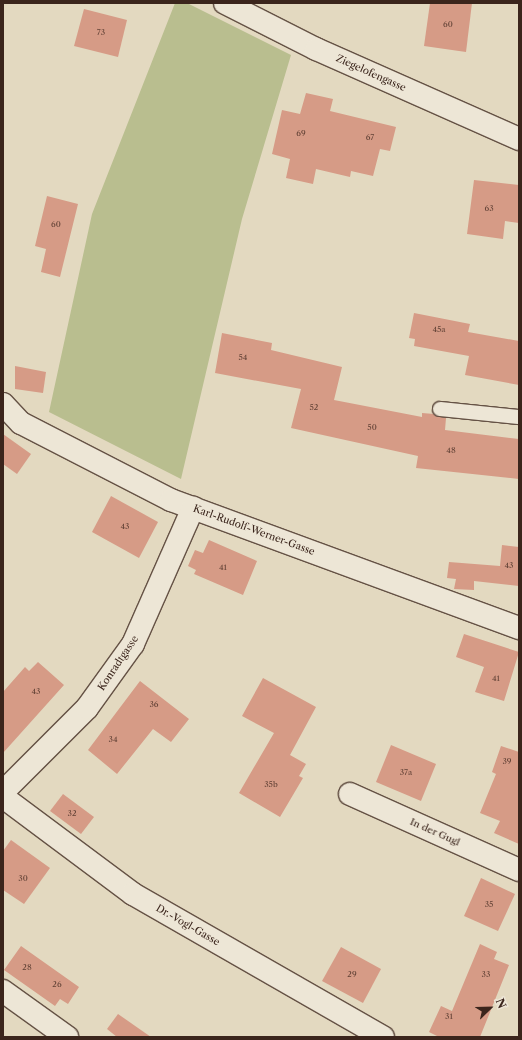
<!DOCTYPE html>
<html>
<head>
<meta charset="utf-8">
<style>
  body { margin:0 }
  #map { position:relative; width:522px; height:1040px; overflow:hidden; background:#e3d9c0; font-family:"Libre Caslon Text",serif }
  div>[style] { position:absolute }
  .green>* { inset:0; background:#b9be8f }
  .building>* { inset:0; background:#d69b86 }
  .roads { filter:drop-shadow(1px 0 #655245) drop-shadow(-1px 0 #655245) drop-shadow(0 1px #655245) drop-shadow(0 -1px #655245) }
  .lane>* { height:14px; margin:-7px; padding:0 7px; transform-origin:7px; border-radius:7px; background:#ede6d6 }
  .street>* { height:22px; margin:-11px; padding:0 11px; transform-origin:11px; border-radius:11px; background:#ede6d6 }
  span { translate:-50% -50%; white-space:nowrap; text-align:center; line-height:1.15; -webkit-text-stroke:3.5px #ede6d6; paint-order:stroke }
  .number-label { font-size:8px; color:#624236 }
  .number-label span { -webkit-text-stroke-width:0 }
  .street-label { font-size:10px; color:#3b251c }
  .frame { position:absolute; inset:0; border:4px solid #3b251c; pointer-events:none }
  .north { position:absolute; left:470px; top:988px; width:40px; height:40px; -webkit-text-stroke:3px #ede6d6; paint-order:stroke; rotate:67deg; font-size:11px; font-weight:700; line-height:16px; text-align:center; color:#3b251c }
  .north::after { content:''; display:block; margin:auto; width:14px; height:18px; background:#3b251c; clip-path:polygon(50% 0,100% 100%,50% 72%,0 100%) }
</style>
</head>
<body>
<div id="map">
  <div class="green">
    <i style="clip-path:polygon(175px 3px,187px 3px,291px 55px,242px 219px,181px 479px,49px 412px,92px 214px)"></i>
  </div>
  <div class="building">
    <i style="clip-path:polygon(430px 3px,472px 3px,466px 52px,424px 46px)"></i>
    <i style="clip-path:polygon(84px 9px,127px 20px,118px 57px,74px 46px)"></i>
    <i style="clip-path:polygon(306px 93px,333px 99px,330px 111px,396px 127px,390px 151px,380px 149px,373px 176px,351px 171px,350px 177px,316px 169px,313px 184px,286px 178px,290px 159px,272px 154px,282px 110px,300px 114px)"></i>
    <i style="clip-path:polygon(474px 180px,519px 185px,519px 223px,505px 221px,503px 239px,467px 234px)"></i>
    <i style="clip-path:polygon(47px 196px,78px 204px,60px 277px,41px 272px,46px 249px,35px 246px)"></i>
    <i style="clip-path:polygon(414px 313px,470px 324px,468px 332px,519px 341px,519px 385px,465px 375px,469px 356px,414px 346px,415px 339px,409px 338px)"></i>
    <i style="clip-path:polygon(222px 333px,272px 343px,271px 350px,342px 367px,334px 400px,422px 417px,422px 413px,434px 414px,446px 418px,445px 430px,519px 439px,519px 479px,416px 468px,418px 456px,291px 428px,301px 389px,215px 373px)"></i>
    <i style="clip-path:polygon(15px 366px,46px 372px,43px 393px,15px 389px)"></i>
    <i style="clip-path:polygon(3px 434px,31px 454px,17px 474px,3px 464px)"></i>
    <i style="clip-path:polygon(111px 496px,158px 522px,139px 558px,92px 532px)"></i>
    <i style="clip-path:polygon(209px 540px,257px 561px,243px 595px,194px 574px,196px 570px,188px 566px,195px 550px,203px 553px)"></i>
    <i style="clip-path:polygon(502px 545px,519px 547px,519px 586px,474px 581px,474px 590px,454px 589px,456px 579px,447px 578px,449px 562px,500px 566px)"></i>
    <i style="clip-path:polygon(464px 634px,519px 652px,504px 701px,475px 692px,484px 667px,456px 657px)"></i>
    <i style="clip-path:polygon(38px 662px,64px 685px,3px 753px,3px 692px,25px 667px,29px 671px)"></i>
    <i style="clip-path:polygon(263px 678px,316px 707px,290px 755px,306px 764px,299px 776px,303px 778px,280px 817px,239px 793px,274px 733px,242px 716px)"></i>
    <i style="clip-path:polygon(140px 681px,189px 719px,171px 742px,153px 729px,117px 774px,88px 750px)"></i>
    <i style="clip-path:polygon(391px 745px,436px 764px,421px 801px,376px 782px)"></i>
    <i style="clip-path:polygon(501px 746px,519px 752px,519px 844px,494px 833px,500px 821px,480px 813px,496px 774px,492px 772px)"></i>
    <i style="clip-path:polygon(63px 794px,94px 817px,81px 834px,50px 811px)"></i>
    <i style="clip-path:polygon(11px 840px,50px 868px,24px 904px,3px 890px,3px 851px)"></i>
    <i style="clip-path:polygon(481px 878px,515px 894px,498px 931px,464px 916px)"></i>
    <i style="clip-path:polygon(480px 944px,497px 952px,494px 959px,509px 965px,480px 1037px,439px 1037px,429px 1032px,441px 1006px,452px 1011px)"></i>
    <i style="clip-path:polygon(21px 946px,79px 987px,68px 1004px,60px 999px,55px 1006px,4px 970px)"></i>
    <i style="clip-path:polygon(341px 947px,381px 969px,363px 1003px,322px 981px)"></i>
    <i style="clip-path:polygon(118px 1014px,151px 1037px,117px 1037px,107px 1029px)"></i>
  </div>
  <div class="roads">
    <div class="lane">
      <i style="left:440px;top:409px;width:79px;rotate:5.8deg"></i>
    </div>
    <div class="street">
      <i style="left:225px;top:3px;width:102px;rotate:26.8deg"></i>
      <i style="left:316px;top:49px;width:222px;rotate:23.9deg"></i>
      <i style="left:3px;top:404px;width:26px;rotate:47deg"></i>
      <i style="left:21px;top:423px;width:169px;rotate:27.2deg"></i>
      <i style="left:171px;top:500px;width:371px;rotate:20.2deg"></i>
      <i style="left:3px;top:792px;width:119px;rotate:-45deg"></i>
      <i style="left:87px;top:708px;width:79px;rotate:-54.3deg"></i>
      <i style="left:133px;top:644px;width:149px;rotate:-66.2deg"></i>
      <i style="left:350px;top:794px;width:185px;rotate:24.2deg"></i>
      <i style="left:3px;top:797px;width:162px;rotate:36.7deg"></i>
      <i style="left:133px;top:894px;width:288px;rotate:29.8deg"></i>
      <i style="left:3px;top:991px;width:79px;rotate:35.7deg"></i>
    </div>
  </div>
  <div class="number-label">
    <span style="left:448px;top:25px">60</span>
    <span style="left:101px;top:33px">73</span>
    <span style="left:301px;top:134px">69</span>
    <span style="left:370px;top:138px">67</span>
    <span style="left:489px;top:209px">63</span>
    <span style="left:56px;top:225px">60</span>
    <span style="left:439px;top:330px">45a</span>
    <span style="left:243px;top:358px">54</span>
    <span style="left:314px;top:408px">52</span>
    <span style="left:372px;top:428px">50</span>
    <span style="left:451px;top:451px">48</span>
    <span style="left:125px;top:527px">43</span>
    <span style="left:509px;top:566px">43</span>
    <span style="left:223px;top:568px">41</span>
    <span style="left:496px;top:679px">41</span>
    <span style="left:36px;top:692px">43</span>
    <span style="left:154px;top:705px">36</span>
    <span style="left:113px;top:740px">34</span>
    <span style="left:507px;top:762px">39</span>
    <span style="left:406px;top:773px">37a</span>
    <span style="left:271px;top:785px">35b</span>
    <span style="left:72px;top:814px">32</span>
    <span style="left:23px;top:879px">30</span>
    <span style="left:489px;top:905px">35</span>
    <span style="left:27px;top:968px">28</span>
    <span style="left:352px;top:975px">29</span>
    <span style="left:486px;top:975px">33</span>
    <span style="left:57px;top:985px">26</span>
    <span style="left:449px;top:1017px">31</span>
  </div>
  <div class="street-label">
    <span style="left:371px;top:73px;rotate:24deg">Ziegelofengasse</span>
    <span style="left:254px;top:530px;rotate:20deg">Karl-Rudolf-Werner-Gasse</span>
    <span style="left:118px;top:663px;rotate:-56deg">Konradtgasse</span>
    <span style="left:435px;top:832px;rotate:24deg">In der Gugl</span>
    <span style="left:188px;top:925px;rotate:30deg">Dr.-Vogl-Gasse</span>
  </div>
  <div class="frame"></div>
  <div class="north">N</div>
</div>
</body>
</html>
